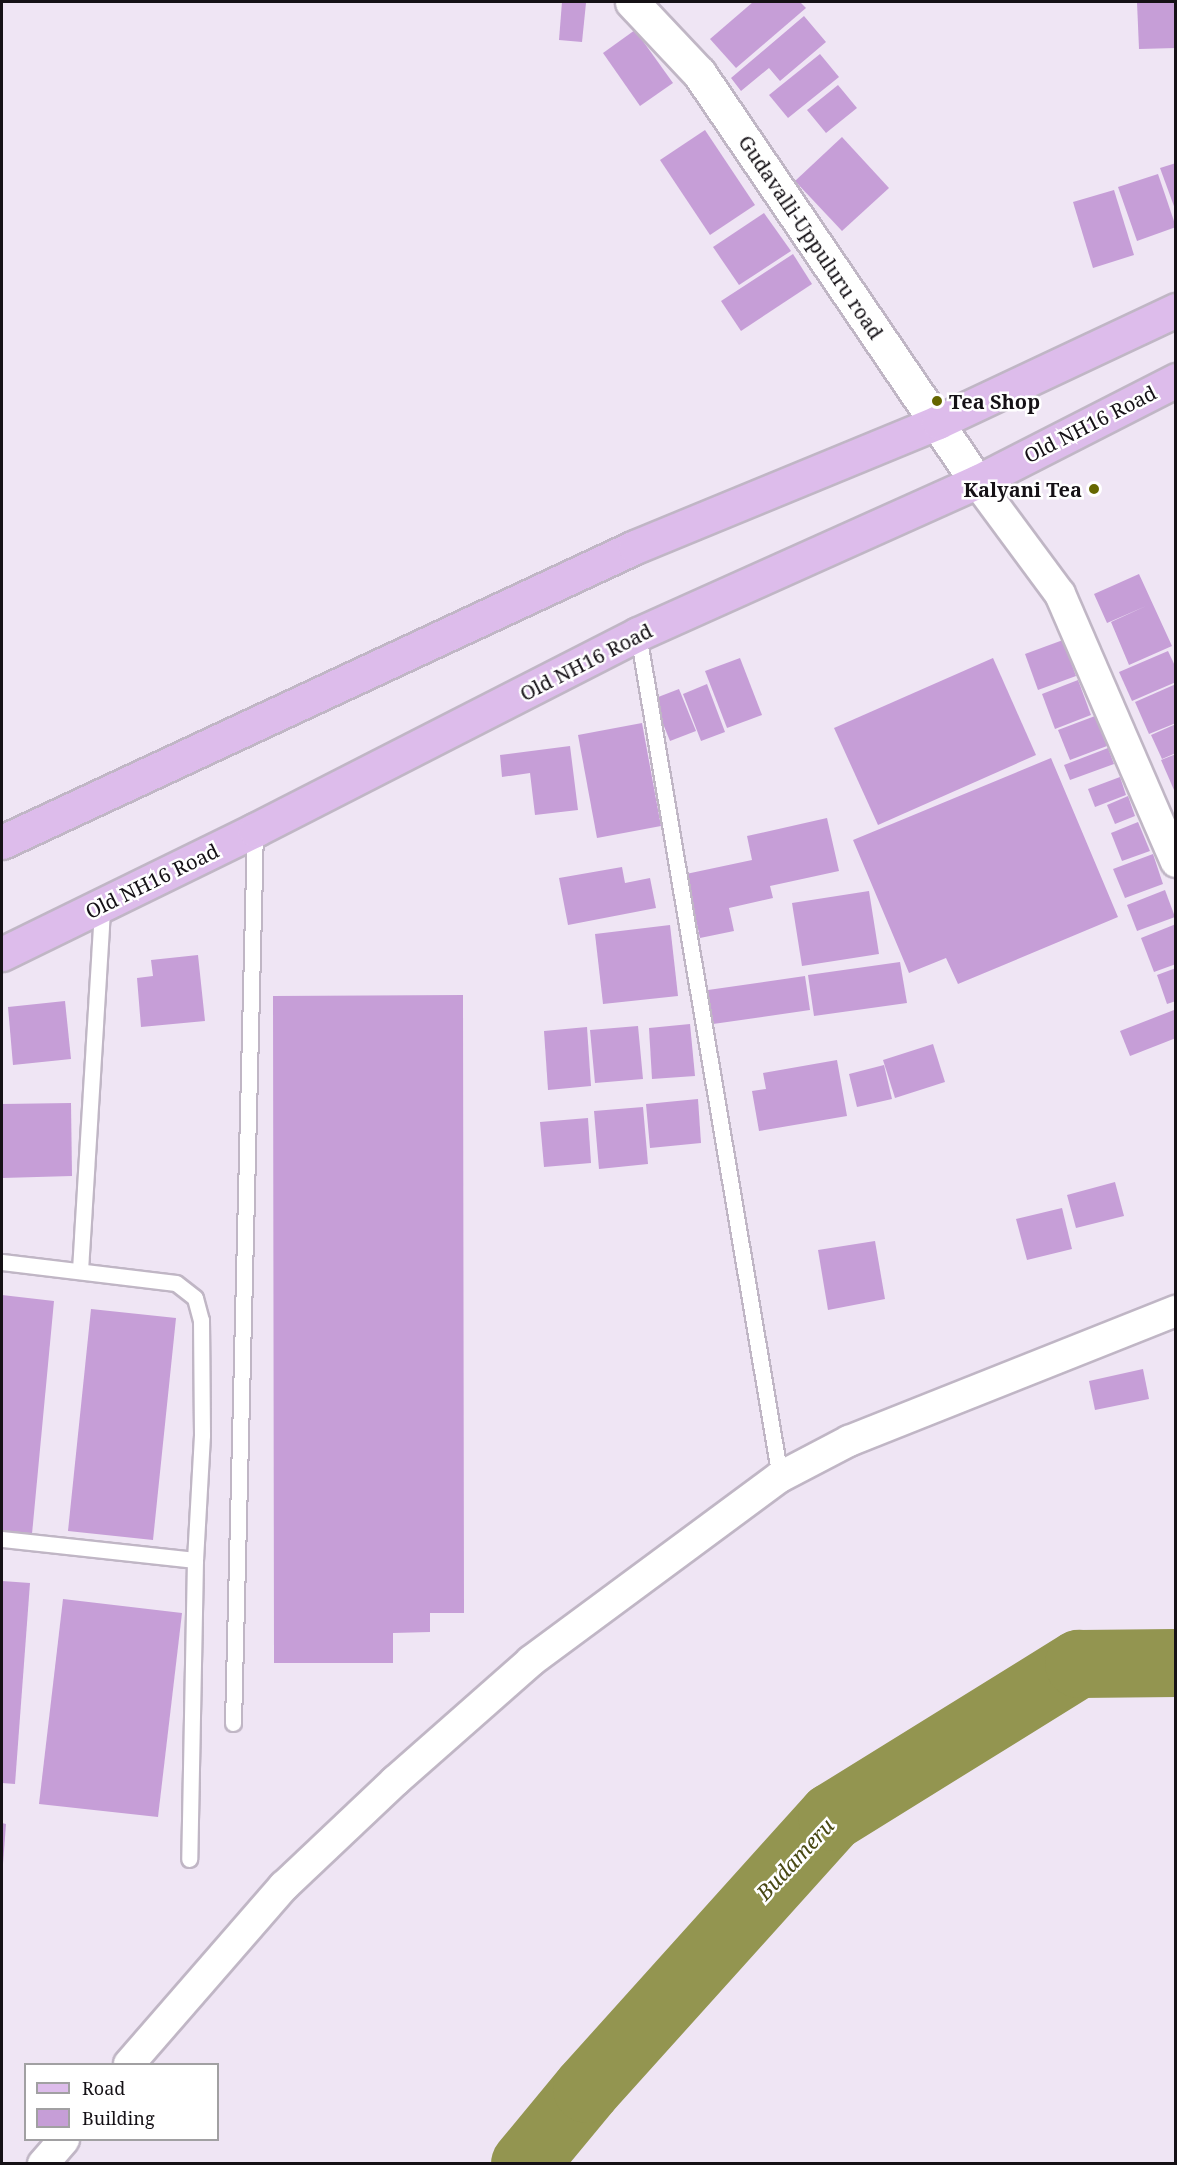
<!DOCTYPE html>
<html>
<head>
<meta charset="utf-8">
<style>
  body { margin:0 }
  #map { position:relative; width:1177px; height:2165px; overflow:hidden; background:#efe5f4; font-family:"Noto Serif",serif }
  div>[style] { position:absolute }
  .river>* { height:68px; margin:-34px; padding:0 34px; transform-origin:34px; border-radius:34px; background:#939550 }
  .building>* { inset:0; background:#c69ed7 }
  .roads { filter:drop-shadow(2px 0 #c0b6c5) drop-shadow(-2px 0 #c0b6c5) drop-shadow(0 2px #c0b6c5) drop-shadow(0 -2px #c0b6c5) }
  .lane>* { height:15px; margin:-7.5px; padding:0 7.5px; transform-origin:7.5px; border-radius:7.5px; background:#fff }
  .street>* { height:30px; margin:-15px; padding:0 15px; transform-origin:15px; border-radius:15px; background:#fff }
  .secondary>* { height:33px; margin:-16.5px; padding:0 16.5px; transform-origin:16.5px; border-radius:16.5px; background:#fff }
  .primary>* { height:33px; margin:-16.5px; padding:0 16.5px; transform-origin:16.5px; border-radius:16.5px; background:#ddbceb }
  .dots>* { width:16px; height:16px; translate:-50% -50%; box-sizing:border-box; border:3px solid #fff; border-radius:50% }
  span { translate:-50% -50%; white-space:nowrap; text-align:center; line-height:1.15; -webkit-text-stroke:5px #fff; paint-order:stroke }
  .street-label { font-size:20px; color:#151116 }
  .poi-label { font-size:20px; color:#151116; font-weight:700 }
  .left { translate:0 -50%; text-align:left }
  .right { translate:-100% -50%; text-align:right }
  .water-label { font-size:21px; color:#484813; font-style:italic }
  .frame { position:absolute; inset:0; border:3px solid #151116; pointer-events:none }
  .legend { position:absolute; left:24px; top:2063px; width:195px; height:78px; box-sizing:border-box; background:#fff; border:2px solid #a1a0a2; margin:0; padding:8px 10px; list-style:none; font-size:18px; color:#151116 }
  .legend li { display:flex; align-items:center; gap:12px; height:30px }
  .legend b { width:30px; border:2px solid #a1a0a2 }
</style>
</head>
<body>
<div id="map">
  <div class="river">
    <i style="left:525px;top:2164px;width:97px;rotate:-50.4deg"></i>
    <i style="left:587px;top:2089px;width:366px;rotate:-48deg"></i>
    <i style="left:832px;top:1817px;width:291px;rotate:-31.8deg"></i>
    <i style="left:1079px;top:1664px;width:97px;rotate:-0.6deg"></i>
  </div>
  <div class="building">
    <i style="clip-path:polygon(562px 2px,586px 3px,582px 42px,559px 40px)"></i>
    <i style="clip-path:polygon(753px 2px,800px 2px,806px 8px,736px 68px,710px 39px)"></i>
    <i style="clip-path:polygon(1137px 2px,1176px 2px,1176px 48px,1139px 49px)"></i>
    <i style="clip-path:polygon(804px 16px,826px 42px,780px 81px,769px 68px,741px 91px,731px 78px)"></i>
    <i style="clip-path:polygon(635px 30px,673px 83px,640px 106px,603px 53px)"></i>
    <i style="clip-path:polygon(820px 54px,839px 77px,788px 118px,769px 95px)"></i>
    <i style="clip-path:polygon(838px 85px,857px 108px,826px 133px,807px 110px)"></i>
    <i style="clip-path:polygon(705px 130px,755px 205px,710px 235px,660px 160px)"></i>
    <i style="clip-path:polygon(842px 137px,889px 188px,842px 231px,795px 181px)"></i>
    <i style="clip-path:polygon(1176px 163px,1176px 209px,1175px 209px,1160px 168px)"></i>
    <i style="clip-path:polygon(1158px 174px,1176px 227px,1137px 241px,1118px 187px)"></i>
    <i style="clip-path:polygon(1114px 190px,1134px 255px,1093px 268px,1073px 202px)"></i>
    <i style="clip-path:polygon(764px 213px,791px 251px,739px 285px,713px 247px)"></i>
    <i style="clip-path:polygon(793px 254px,812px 284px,741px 331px,721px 301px)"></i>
    <i style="clip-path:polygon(1139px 574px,1172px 646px,1129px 665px,1111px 622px,1146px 606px,1107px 623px,1094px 594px)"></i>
    <i style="clip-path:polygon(1063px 640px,1076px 676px,1038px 690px,1025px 654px)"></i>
    <i style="clip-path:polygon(1168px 651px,1176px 668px,1176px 682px,1132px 701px,1119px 672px)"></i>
    <i style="clip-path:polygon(740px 658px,762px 715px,727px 728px,705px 671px)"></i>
    <i style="clip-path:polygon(993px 658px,1036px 755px,878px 825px,834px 728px)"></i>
    <i style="clip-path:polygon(1078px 680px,1091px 715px,1055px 729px,1042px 694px)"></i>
    <i style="clip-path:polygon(707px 684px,725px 732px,701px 741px,683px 694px)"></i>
    <i style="clip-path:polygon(1176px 684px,1176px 723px,1149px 734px,1135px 702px)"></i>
    <i style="clip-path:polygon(679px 689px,696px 731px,670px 741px,653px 699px)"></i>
    <i style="clip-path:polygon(1095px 716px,1107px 746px,1070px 760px,1058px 730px)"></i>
    <i style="clip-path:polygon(642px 723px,661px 826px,597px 838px,578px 735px)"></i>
    <i style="clip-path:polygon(1176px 724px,1176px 753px,1162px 759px,1151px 735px)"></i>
    <i style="clip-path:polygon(570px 746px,578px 810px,535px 815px,530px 773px,502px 777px,500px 755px)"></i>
    <i style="clip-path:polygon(1108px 748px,1114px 764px,1070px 780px,1064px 765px)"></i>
    <i style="clip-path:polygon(1176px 754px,1176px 789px,1174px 790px,1161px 760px)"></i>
    <i style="clip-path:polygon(1051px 758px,1118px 917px,958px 984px,946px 958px,909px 973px,853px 840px)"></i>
    <i style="clip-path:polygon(1120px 777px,1126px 795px,1095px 807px,1088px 789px)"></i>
    <i style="clip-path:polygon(1128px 796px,1135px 816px,1115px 824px,1107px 805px)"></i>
    <i style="clip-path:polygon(827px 818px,839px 871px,770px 886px,773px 898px,729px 908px,734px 931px,700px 938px,686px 874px,752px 860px,747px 836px)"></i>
    <i style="clip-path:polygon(1138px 822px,1150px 851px,1122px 861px,1111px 833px)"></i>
    <i style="clip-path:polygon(1153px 854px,1163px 884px,1125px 898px,1113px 869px)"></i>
    <i style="clip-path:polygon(622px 867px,625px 883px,650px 878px,656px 908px,568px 925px,559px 878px)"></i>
    <i style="clip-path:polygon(1165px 890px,1175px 917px,1137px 931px,1127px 905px)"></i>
    <i style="clip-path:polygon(869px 891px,879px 954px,802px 966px,792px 903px)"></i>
    <i style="clip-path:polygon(1176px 924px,1176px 964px,1154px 972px,1141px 938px)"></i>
    <i style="clip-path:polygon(670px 925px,678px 996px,603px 1004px,595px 934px)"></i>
    <i style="clip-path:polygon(198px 955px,205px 1021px,141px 1027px,137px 978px,153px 976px,151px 960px)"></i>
    <i style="clip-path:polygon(900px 962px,907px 1003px,814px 1016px,808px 975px)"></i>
    <i style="clip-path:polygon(1176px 968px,1176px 1001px,1167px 1004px,1157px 975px)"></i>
    <i style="clip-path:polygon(805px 976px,810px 1010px,713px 1024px,708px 990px)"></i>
    <i style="clip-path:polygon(463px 995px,464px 1613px,430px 1613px,430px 1632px,393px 1633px,393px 1663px,274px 1663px,273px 996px)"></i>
    <i style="clip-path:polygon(65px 1001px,71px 1059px,13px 1065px,8px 1007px)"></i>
    <i style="clip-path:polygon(1174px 1010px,1176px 1038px,1130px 1056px,1120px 1031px)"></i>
    <i style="clip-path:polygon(690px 1024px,695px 1076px,652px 1079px,649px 1028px)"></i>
    <i style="clip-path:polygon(638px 1026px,643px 1079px,595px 1083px,590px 1030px)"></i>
    <i style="clip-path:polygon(587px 1027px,591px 1086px,548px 1090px,544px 1031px)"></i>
    <i style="clip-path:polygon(933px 1044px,945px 1082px,895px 1098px,883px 1060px)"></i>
    <i style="clip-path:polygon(837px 1060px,847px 1116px,759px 1131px,752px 1091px,766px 1089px,763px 1073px)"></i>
    <i style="clip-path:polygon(884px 1065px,892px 1099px,857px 1107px,849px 1074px)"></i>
    <i style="clip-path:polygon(698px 1099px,701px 1143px,650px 1148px,646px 1104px)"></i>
    <i style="clip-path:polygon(71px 1103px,72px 1176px,2px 1178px,2px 1104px)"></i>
    <i style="clip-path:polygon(643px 1107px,648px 1164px,599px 1169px,594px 1111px)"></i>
    <i style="clip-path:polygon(588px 1118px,591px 1163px,544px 1167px,540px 1122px)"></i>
    <i style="clip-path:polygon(1115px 1182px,1124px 1216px,1076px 1228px,1067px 1195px)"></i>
    <i style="clip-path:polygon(1062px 1208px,1072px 1249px,1027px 1260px,1016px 1219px)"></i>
    <i style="clip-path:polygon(875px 1241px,885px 1299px,828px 1310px,818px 1250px)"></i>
    <i style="clip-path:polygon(2px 1295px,54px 1301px,32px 1534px,2px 1531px)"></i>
    <i style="clip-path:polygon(91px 1309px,176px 1318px,153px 1540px,68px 1531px)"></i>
    <i style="clip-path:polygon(1143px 1369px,1149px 1399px,1095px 1410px,1089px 1381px)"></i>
    <i style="clip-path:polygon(2px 1581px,30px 1583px,15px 1784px,2px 1783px)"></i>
    <i style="clip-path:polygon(63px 1599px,182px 1613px,158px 1817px,39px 1804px)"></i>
    <i style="clip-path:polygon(2px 1823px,6px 1824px,3px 1864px,2px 1864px)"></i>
  </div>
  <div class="roads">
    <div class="lane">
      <i style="left:638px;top:634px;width:855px;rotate:80.44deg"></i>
      <i style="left:2px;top:1262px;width:175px;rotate:6.9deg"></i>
      <i style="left:176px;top:1283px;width:24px;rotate:38deg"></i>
      <i style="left:195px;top:1298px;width:23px;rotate:75deg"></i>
      <i style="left:201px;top:1320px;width:115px;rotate:89.5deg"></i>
      <i style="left:202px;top:1435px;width:125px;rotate:93.2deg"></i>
      <i style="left:195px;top:1560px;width:299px;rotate:91.1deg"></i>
      <i style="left:80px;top:1270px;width:365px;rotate:-86.5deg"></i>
      <i style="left:2px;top:1539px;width:194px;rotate:6.2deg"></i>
      <i style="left:233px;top:1723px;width:893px;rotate:-88.59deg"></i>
    </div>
    <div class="street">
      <i style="left:977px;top:482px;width:139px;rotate:53.5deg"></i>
      <i style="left:1060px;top:594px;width:292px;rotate:66.6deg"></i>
      <i style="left:129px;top:2064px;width:236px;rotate:-49deg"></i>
      <i style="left:284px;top:1886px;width:153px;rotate:-43.4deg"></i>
      <i style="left:395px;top:1781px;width:181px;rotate:-41.4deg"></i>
      <i style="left:531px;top:1661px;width:310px;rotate:-36.5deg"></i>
      <i style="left:780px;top:1477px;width:78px;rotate:-27.6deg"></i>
      <i style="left:849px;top:1441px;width:352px;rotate:-21.7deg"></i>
      <i style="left:43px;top:2164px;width:32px;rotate:-49deg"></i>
    </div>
    <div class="secondary">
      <i style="left:632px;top:2px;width:98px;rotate:46.7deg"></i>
      <i style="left:699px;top:73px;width:495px;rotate:55.8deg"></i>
    </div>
    <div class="primary">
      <i style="left:2px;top:842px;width:698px;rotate:-24.99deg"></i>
      <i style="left:635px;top:547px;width:328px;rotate:-22.4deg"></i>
      <i style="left:938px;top:422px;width:263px;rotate:-25.2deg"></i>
      <i style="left:2px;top:954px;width:282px;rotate:-26.1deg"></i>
      <i style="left:255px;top:830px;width:430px;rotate:-27.1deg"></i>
      <i style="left:638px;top:634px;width:372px;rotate:-24.2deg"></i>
      <i style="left:977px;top:482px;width:224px;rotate:-27.1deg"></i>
    </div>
  </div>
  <div class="dots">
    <i style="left:937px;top:401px;background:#656600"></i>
    <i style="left:1094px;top:489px;background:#656600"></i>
  </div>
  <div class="street-label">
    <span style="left:811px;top:237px;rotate:56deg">Gudavalli-Uppuluru road</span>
    <span style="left:1090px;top:424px;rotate:-27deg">Old NH16 Road</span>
    <span style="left:586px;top:662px;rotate:-27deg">Old NH16 Road</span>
    <span style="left:152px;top:881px;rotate:-26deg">Old NH16 Road</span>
  </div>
  <div class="poi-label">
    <span class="left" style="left:949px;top:401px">Tea Shop</span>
    <span class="right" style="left:1082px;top:489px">Kalyani Tea</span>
  </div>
  <div class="water-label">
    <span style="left:795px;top:1859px;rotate:-47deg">Budameru</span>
  </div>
  <div class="frame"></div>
  <ul class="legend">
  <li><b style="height:8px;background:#ddbceb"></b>Road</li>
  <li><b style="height:16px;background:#c69ed7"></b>Building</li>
  </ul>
</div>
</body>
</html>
